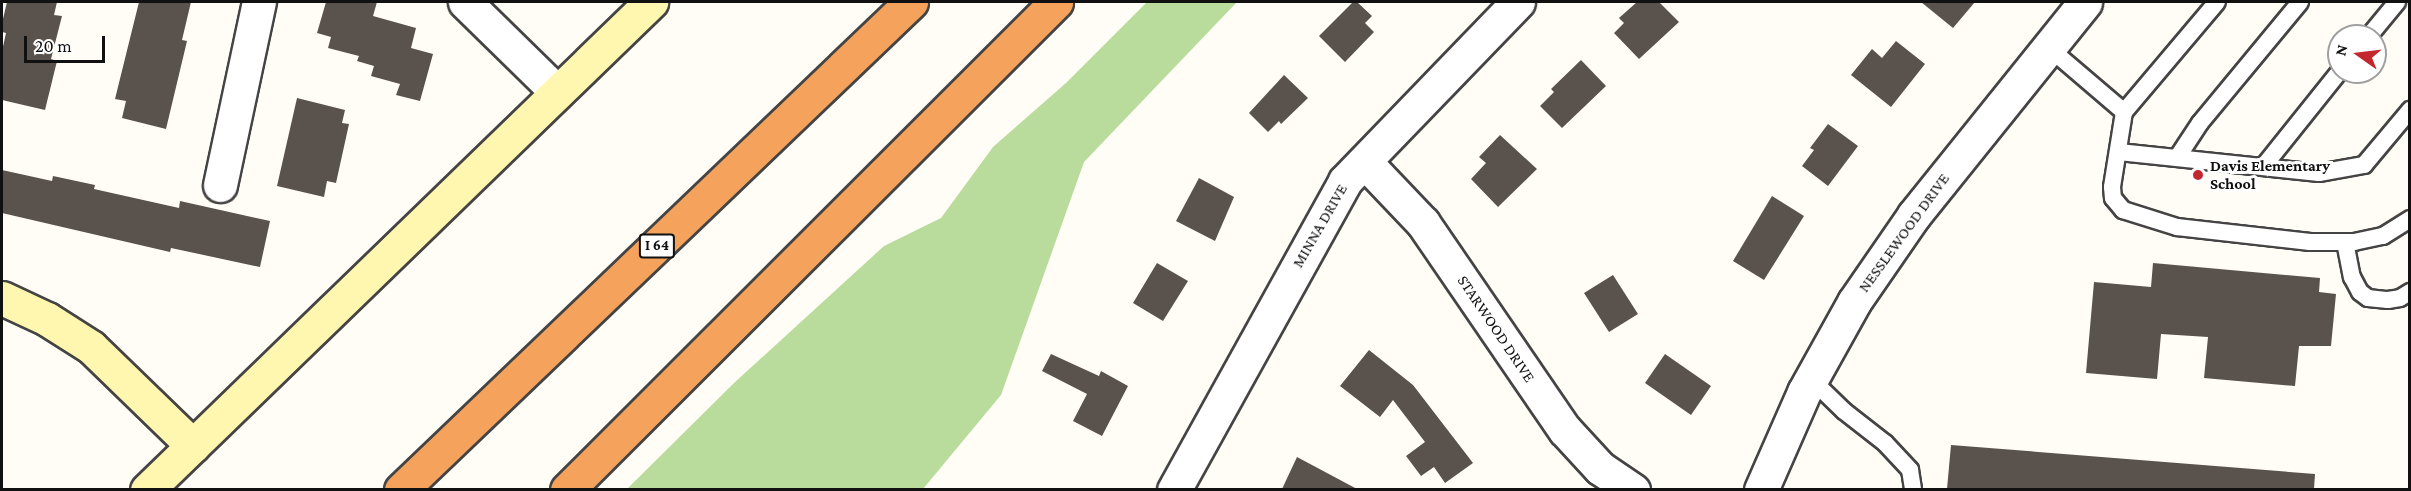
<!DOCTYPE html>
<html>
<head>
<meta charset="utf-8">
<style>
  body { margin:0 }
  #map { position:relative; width:2411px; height:491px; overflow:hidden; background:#fffdf5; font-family:"Crimson Pro",serif }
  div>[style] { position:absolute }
  .forest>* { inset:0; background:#b9dc9c }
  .building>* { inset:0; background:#5a524d }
  .roads { filter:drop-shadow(2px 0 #444) drop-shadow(-2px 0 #444) drop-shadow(0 2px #444) drop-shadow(0 -2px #444) }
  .lane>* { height:16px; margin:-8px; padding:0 8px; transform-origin:8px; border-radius:8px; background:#fff }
  .street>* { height:33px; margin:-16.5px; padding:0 16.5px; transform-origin:16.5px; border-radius:16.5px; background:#fff }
  .secondary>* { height:33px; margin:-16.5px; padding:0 16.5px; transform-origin:16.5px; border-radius:16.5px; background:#fff6b0 }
  .highway>* { height:33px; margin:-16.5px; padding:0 16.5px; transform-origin:16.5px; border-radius:16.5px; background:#f5a25d }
  .dots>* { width:16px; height:16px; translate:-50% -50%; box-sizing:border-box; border:3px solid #fff; border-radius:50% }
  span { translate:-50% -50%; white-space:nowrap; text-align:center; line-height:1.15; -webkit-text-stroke:6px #fff; paint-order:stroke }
  .shield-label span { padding:2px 4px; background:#fff; border:2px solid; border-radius:4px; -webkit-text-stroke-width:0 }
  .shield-label { font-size:15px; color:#111; font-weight:700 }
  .poi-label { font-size:16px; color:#111; font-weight:700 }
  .left { translate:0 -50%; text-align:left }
  .street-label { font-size:16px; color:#111 }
  .frame { position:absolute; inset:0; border:3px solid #111; pointer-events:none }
  .north { position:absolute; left:2327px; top:24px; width:60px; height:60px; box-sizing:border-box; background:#fff; border:2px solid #a0a0a0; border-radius:50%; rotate:284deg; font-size:16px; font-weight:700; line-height:24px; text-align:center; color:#111 }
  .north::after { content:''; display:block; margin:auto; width:21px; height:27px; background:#c4262e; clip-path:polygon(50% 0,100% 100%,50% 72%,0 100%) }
  .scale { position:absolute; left:24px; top:36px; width:81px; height:27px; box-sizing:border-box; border:3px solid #111; border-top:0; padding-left:8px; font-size:18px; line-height:21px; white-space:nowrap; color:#111; -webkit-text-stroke:4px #fff; paint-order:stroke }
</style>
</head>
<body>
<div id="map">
  <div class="forest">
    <i style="clip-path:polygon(1147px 2px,1237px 2px,1084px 162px,1001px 395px,923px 489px,627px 489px,734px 383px,884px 246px,941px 218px,993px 147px,1066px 83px)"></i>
  </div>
  <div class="building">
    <i style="clip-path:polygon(7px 2px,57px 2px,54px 15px,62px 16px,51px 59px,57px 61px,45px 110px,2px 100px,2px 51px,6px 33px,2px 32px,2px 23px)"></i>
    <i style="clip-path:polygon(139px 2px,191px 2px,182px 40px,187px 41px,166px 129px,122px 118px,126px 101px,115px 99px)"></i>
    <i style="clip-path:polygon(326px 2px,377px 2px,373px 16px,416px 28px,411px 48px,433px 54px,420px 101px,396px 95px,400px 84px,371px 76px,374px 66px,357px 61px,359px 56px,328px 48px,331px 37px,317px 33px)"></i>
    <i style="clip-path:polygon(1353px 2px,1357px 2px,1372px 16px,1365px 23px,1374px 32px,1345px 62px,1319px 36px)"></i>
    <i style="clip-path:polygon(1637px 2px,1659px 2px,1679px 22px,1639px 59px,1614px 33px,1624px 23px,1619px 18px)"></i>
    <i style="clip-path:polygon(1921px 2px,1975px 2px,1953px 28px)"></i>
    <i style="clip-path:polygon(1896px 41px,1925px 64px,1891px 107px,1851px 75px,1872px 49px,1882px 58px)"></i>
    <i style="clip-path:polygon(1581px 60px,1606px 86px,1562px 128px,1540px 106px,1554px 92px,1551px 89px)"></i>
    <i style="clip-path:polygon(1284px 75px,1308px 98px,1281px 124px,1279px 121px,1268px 132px,1249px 113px)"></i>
    <i style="clip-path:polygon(297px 98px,345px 110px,342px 123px,349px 124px,336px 183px,327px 181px,324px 197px,277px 186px)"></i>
    <i style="clip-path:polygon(1828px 124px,1858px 146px,1828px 186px,1802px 166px,1814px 150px,1810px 148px)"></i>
    <i style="clip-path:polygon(1500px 135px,1537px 169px,1498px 207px,1471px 179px,1486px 163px,1479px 157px)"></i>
    <i style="clip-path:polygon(2px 170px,52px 181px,53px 176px,95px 185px,94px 189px,179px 208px,180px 201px,270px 221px,260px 267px,171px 248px,170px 252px,2px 213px)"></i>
    <i style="clip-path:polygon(1199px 178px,1234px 197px,1215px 241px,1176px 221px)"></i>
    <i style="clip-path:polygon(1772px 196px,1804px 216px,1764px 280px,1733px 261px)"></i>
    <i style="clip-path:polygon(1157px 263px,1188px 281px,1163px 321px,1133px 303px)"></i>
    <i style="clip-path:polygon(2153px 263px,2320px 278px,2319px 292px,2336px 294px,2331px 346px,2299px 346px,2295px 386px,2204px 378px,2208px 337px,2161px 334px,2157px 379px,2086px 373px,2094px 282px,2151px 287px)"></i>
    <i style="clip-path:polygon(1613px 275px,1638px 314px,1609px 332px,1584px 293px)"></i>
    <i style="clip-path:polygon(1369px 350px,1413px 385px,1473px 463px,1445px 483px,1434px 467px,1421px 476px,1406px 456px,1425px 442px,1393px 400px,1380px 417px,1340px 386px)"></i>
    <i style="clip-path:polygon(1051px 354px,1099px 376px,1101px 371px,1128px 386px,1102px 436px,1073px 421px,1087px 394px,1042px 371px)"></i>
    <i style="clip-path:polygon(1665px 354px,1711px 386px,1691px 415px,1645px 383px)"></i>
    <i style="clip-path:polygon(1951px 445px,2315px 474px,2314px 489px,1947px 489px)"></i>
    <i style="clip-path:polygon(1297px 457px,1357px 489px,1282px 489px)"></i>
  </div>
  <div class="roads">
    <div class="lane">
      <i style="left:2369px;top:36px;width:44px;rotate:-50.5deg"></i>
      <i style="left:2048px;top:47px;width:100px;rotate:40.5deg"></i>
      <i style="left:2124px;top:112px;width:76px;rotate:99.1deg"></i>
      <i style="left:2112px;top:187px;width:11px;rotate:85deg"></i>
      <i style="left:2113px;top:198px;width:16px;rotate:50deg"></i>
      <i style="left:2123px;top:210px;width:57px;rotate:17.5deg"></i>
      <i style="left:2177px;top:227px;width:134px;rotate:6.4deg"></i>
      <i style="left:2310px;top:242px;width:44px"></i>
      <i style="left:2354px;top:242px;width:30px;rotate:-12deg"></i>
      <i style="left:2383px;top:236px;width:32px;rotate:-32deg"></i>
      <i style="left:2124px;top:112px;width:144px;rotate:-49.8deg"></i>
      <i style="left:2119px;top:152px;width:201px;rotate:6deg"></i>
      <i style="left:2319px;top:173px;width:46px;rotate:-10.1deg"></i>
      <i style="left:2364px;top:165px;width:72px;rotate:-50.1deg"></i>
      <i style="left:2177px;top:158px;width:42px;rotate:-56.7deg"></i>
      <i style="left:2200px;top:123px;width:157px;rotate:-50.4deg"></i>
      <i style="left:2263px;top:167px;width:122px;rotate:-51.3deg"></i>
      <i style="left:2345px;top:242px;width:36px;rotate:79deg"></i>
      <i style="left:2352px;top:277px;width:17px;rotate:62deg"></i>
      <i style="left:2360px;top:292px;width:10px;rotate:37deg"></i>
      <i style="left:2368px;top:298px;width:20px;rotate:6deg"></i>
      <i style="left:2388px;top:300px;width:12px;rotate:-9deg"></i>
      <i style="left:2400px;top:298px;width:12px;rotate:-31deg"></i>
      <i style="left:1811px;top:379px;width:46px;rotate:44.1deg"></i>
      <i style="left:1844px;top:411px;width:52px;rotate:38deg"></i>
      <i style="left:1885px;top:443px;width:37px;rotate:47deg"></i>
      <i style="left:1910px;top:470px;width:20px;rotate:81deg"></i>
    </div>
    <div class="street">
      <i style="left:465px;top:2px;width:129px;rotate:44.4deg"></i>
      <i style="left:1365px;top:162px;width:84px;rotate:46.4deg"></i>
      <i style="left:1423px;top:223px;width:251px;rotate:55.6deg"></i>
      <i style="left:1565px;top:430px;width:52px;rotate:47.4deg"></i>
      <i style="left:1600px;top:468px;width:40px;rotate:34deg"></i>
      <i style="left:220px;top:185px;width:187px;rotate:-78deg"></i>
      <i style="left:1174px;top:490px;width:353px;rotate:-61deg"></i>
      <i style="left:1345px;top:181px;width:249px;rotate:-46deg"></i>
      <i style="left:1761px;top:490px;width:107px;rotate:-66.3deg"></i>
      <i style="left:1804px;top:392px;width:103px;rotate:-60.9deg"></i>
      <i style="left:1854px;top:302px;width:106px;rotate:-55.4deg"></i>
      <i style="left:1914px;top:215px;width:273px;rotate:-51.2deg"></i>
    </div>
    <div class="secondary">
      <i style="left:2px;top:298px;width:50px;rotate:25deg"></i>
      <i style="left:47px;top:319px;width:52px;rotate:32.5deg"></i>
      <i style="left:91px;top:347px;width:142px;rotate:44.1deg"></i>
      <i style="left:147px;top:490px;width:702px;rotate:-44.08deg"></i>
    </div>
    <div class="highway">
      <i style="left:401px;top:490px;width:706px;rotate:-43.74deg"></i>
      <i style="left:567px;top:490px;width:691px;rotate:-44.94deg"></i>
    </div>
  </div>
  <div class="dots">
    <i style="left:2198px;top:175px;background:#c4262e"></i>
  </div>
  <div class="shield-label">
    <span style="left:657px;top:246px">I 64</span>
  </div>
  <div class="poi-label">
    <span class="left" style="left:2210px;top:175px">Davis Elementary<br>School</span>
  </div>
  <div class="street-label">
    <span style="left:1320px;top:226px;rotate:-60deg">MINNA DRIVE</span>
    <span style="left:1904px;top:233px;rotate:-54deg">NESSLEWOOD DRIVE</span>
    <span style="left:1496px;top:329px;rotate:56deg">STARWOOD DRIVE</span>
  </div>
  <div class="frame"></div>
  <div class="north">N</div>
  <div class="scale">20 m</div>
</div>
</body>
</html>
